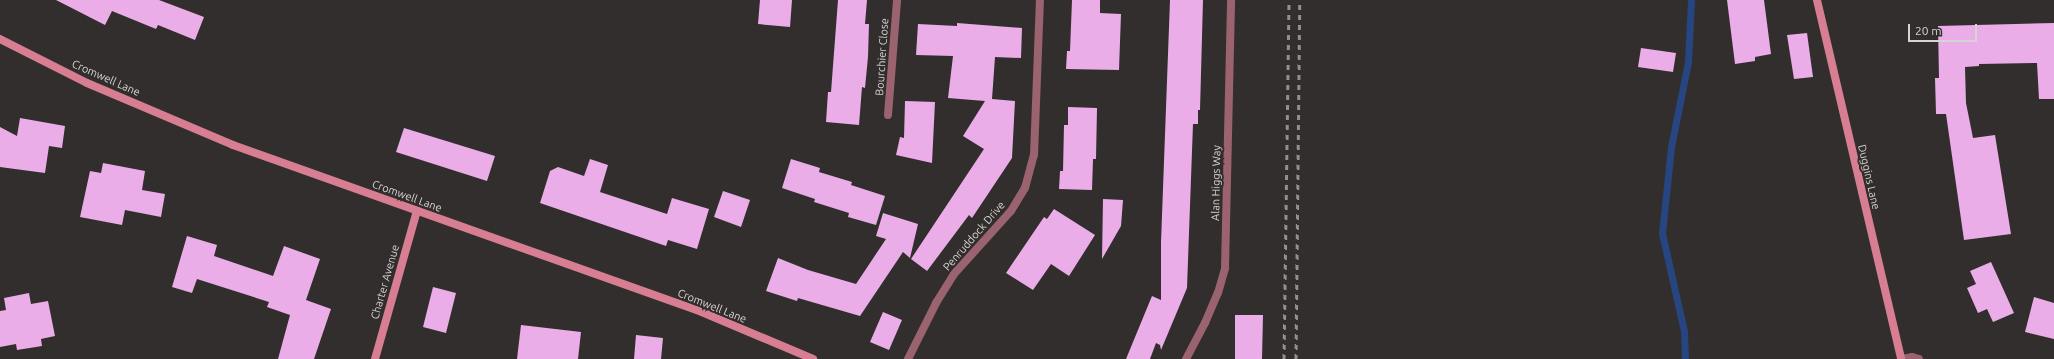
<!DOCTYPE html>
<html>
<head>
<meta charset="utf-8">
<style>
  body { margin:0 }
  #map { position:relative; width:2054px; height:359px; overflow:hidden; background:#322e2d; font-family:Ubuntu,sans-serif }
  div>[style] { position:absolute }
  .stream>* { height:7px; margin:-3.5px; padding:0 3.5px; transform-origin:3.5px; border-radius:3.5px; background:#274580 }
  .building>* { inset:0; background:#ebade8 }
  .street>* { height:8px; margin:-4px; padding:0 4px; transform-origin:4px; border-radius:4px; background:#9b636f }
  .secondary>* { height:8px; margin:-4px; padding:0 4px; transform-origin:4px; border-radius:4px; background:#d77e92 }
  .rail>* { height:3px; margin-top:-1.5px; transform-origin:0; background:repeating-linear-gradient(90deg,#928f8e 0 5px,transparent 0 10px) }
  span { translate:-50% -50%; white-space:nowrap; text-align:center; line-height:1.15; -webkit-text-stroke:4px #322e2d; paint-order:stroke }
  .street-label { font-size:11px; color:#d6d4d3 }
  .scale { position:absolute; left:1908px; top:24px; width:69px; height:18px; box-sizing:border-box; border:2px solid #d6d4d3; border-top:0; padding-left:5px; font-size:12px; line-height:14px; white-space:nowrap; color:#d6d4d3; -webkit-text-stroke:3px #322e2d; paint-order:stroke }
</style>
</head>
<body>
<div id="map">
  <div class="stream">
    <i style="left:1685px;top:359px;width:28px;rotate:-92deg"></i>
    <i style="left:1684px;top:331px;width:100px;rotate:-102.7deg"></i>
    <i style="left:1662px;top:233px;width:86px;rotate:-84deg"></i>
    <i style="left:1671px;top:147px;width:87px;rotate:-78.7deg"></i>
    <i style="left:1688px;top:62px;width:62px;rotate:-87.2deg"></i>
  </div>
  <div class="building">
    <i style="clip-path:polygon(56px 0,159px 0,204px 17px,195px 40px,158px 25px,156px 29px,112px 11px,105px 25px)"></i>
    <i style="clip-path:polygon(760px 0,792px 0,790px 27px,758px 24px)"></i>
    <i style="clip-path:polygon(838px 0,867px 0,865px 24px,869px 24px,868px 57px,865px 88px,862px 87px,859px 125px,826px 122px,828px 92px,831px 92px)"></i>
    <i style="clip-path:polygon(1072px 0,1100px 0,1100px 13px,1121px 14px,1119px 70px,1066px 69px,1067px 51px,1070px 51px)"></i>
    <i style="clip-path:polygon(1170px 0,1203px 0,1200px 110px,1198px 110px,1198px 124px,1193px 124px,1187px 288px,1161px 350px,1160px 345px,1156px 343px,1150px 359px,1126px 359px,1152px 296px,1161px 300px,1161px 242px)"></i>
    <i style="clip-path:polygon(1727px 0,1764px 0,1771px 54px,1755px 57px,1755px 61px,1735px 64px)"></i>
    <i style="clip-path:polygon(957px 23px,1022px 28px,1021px 58px,995px 57px,992px 99px,1015px 101px,1012px 158px,972px 218px,969px 215px,927px 271px,911px 259px,984px 149px,963px 136px,985px 101px,948px 98px,953px 56px,916px 55px,918px 24px,957px 26px)"></i>
    <i style="clip-path:polygon(2054px 23px,2054px 99px,2039px 99px,2037px 63px,1979px 64px,1979px 66px,1965px 67px,1966px 103px,1973px 138px,1995px 135px,2011px 234px,1964px 240px,1946px 114px,1936px 114px,1935px 78px,1939px 78px,1938px 26px)"></i>
    <i style="clip-path:polygon(1807px 33px,1813px 77px,1794px 79px,1787px 35px)"></i>
    <i style="clip-path:polygon(1641px 48px,1676px 53px,1673px 72px,1638px 67px)"></i>
    <i style="clip-path:polygon(905px 101px,935px 102px,932px 163px,896px 155px,900px 137px,904px 138px)"></i>
    <i style="clip-path:polygon(1068px 107px,1097px 108px,1096px 159px,1093px 159px,1092px 190px,1059px 189px,1060px 171px,1063px 171px,1064px 125px,1068px 125px)"></i>
    <i style="clip-path:polygon(20px 118px,65px 126px,62px 148px,49px 146px,45px 173px,0 167px,0 127px,17px 136px)"></i>
    <i style="clip-path:polygon(404px 128px,495px 156px,487px 181px,396px 152px)"></i>
    <i style="clip-path:polygon(590px 159px,608px 165px,600px 192px,667px 214px,672px 198px,709px 209px,697px 249px,668px 240px,666px 246px,540px 203px,550px 171px,558px 167px,584px 176px)"></i>
    <i style="clip-path:polygon(791px 159px,820px 168px,819px 172px,852px 182px,851px 185px,885px 196px,876px 225px,848px 217px,849px 213px,814px 202px,815px 199px,782px 188px)"></i>
    <i style="clip-path:polygon(103px 163px,145px 171px,142px 190px,165px 194px,161px 217px,125px 210px,122px 225px,80px 217px,90px 171px,101px 173px)"></i>
    <i style="clip-path:polygon(723px 191px,750px 200px,741px 227px,714px 217px)"></i>
    <i style="clip-path:polygon(1103px 199px,1123px 200px,1121px 226px,1102px 259px)"></i>
    <i style="clip-path:polygon(1054px 209px,1095px 235px,1069px 276px,1051px 264px,1033px 290px,1006px 273px,1044px 217px,1047px 219px)"></i>
    <i style="clip-path:polygon(883px 213px,918px 224px,910px 258px,903px 252px,860px 316px,798px 298px,797px 301px,766px 291px,778px 258px,808px 270px,856px 284px,886px 239px,876px 236px)"></i>
    <i style="clip-path:polygon(187px 236px,217px 245px,214px 256px,273px 276px,284px 246px,320px 259px,306px 300px,331px 309px,314px 359px,278px 359px,290px 315px,267px 307px,269px 302px,197px 279px,192px 293px,172px 287px)"></i>
    <i style="clip-path:polygon(1991px 262px,2014px 313px,1993px 322px,1987px 309px,1978px 313px,1967px 288px,1976px 284px,1970px 271px)"></i>
    <i style="clip-path:polygon(433px 287px,456px 293px,446px 333px,423px 327px)"></i>
    <i style="clip-path:polygon(29px 293px,31px 304px,48px 301px,55px 336px,41px 339px,42px 346px,17px 350px,16px 344px,0 347px,0 311px,6px 310px,4px 298px)"></i>
    <i style="clip-path:polygon(2034px 297px,2054px 303px,2054px 339px,2025px 332px)"></i>
    <i style="clip-path:polygon(883px 312px,902px 320px,889px 350px,870px 342px)"></i>
    <i style="clip-path:polygon(1235px 315px,1263px 315px,1262px 359px,1235px 359px)"></i>
    <i style="clip-path:polygon(521px 325px,581px 332px,578px 359px,517px 359px)"></i>
    <i style="clip-path:polygon(636px 335px,663px 338px,661px 359px,634px 359px)"></i>
  </div>
  <div class="street">
    <i style="left:888px;top:115px;width:115px;rotate:-85.5deg"></i>
    <i style="left:908px;top:359px;width:63px;rotate:-63.4deg"></i>
    <i style="left:936px;top:303px;width:34px;rotate:-58deg"></i>
    <i style="left:954px;top:274px;width:85px;rotate:-47.9deg"></i>
    <i style="left:1011px;top:211px;width:27px;rotate:-59deg"></i>
    <i style="left:1025px;top:188px;width:34px;rotate:-75deg"></i>
    <i style="left:1034px;top:155px;width:155px;rotate:-87.8deg"></i>
    <i style="left:1186px;top:359px;width:41px;rotate:-62.2deg"></i>
    <i style="left:1205px;top:323px;width:33px;rotate:-67deg"></i>
    <i style="left:1218px;top:293px;width:26px;rotate:-74deg"></i>
    <i style="left:1225px;top:268px;width:268px;rotate:-88.7deg"></i>
    <i style="left:1901px;top:359px;width:11px;rotate:-10deg"></i>
    <i style="left:1912px;top:357px;width:7px;rotate:16deg"></i>
  </div>
  <div class="secondary">
    <i style="left:1817px;top:0;width:369px;rotate:76.8deg"></i>
    <i style="left:0;top:39px;width:97px;rotate:26.8deg"></i>
    <i style="left:87px;top:83px;width:159px;rotate:23deg"></i>
    <i style="left:233px;top:145px;width:492px;rotate:19.6deg"></i>
    <i style="left:697px;top:310px;width:126px;rotate:22.9deg"></i>
    <i style="left:375px;top:359px;width:154px;rotate:-74.2deg"></i>
  </div>
  <div class="rail">
    <i style="left:1284px;top:359px;width:359px;rotate:-89.2deg"></i>
    <i style="left:1296px;top:359px;width:359px;rotate:-89.4deg"></i>
  </div>
  <div class="street-label">
    <span style="left:882px;top:57px;rotate:-86deg">Bourchier Close</span>
    <span style="left:106px;top:78px;rotate:24deg">Cromwell Lane</span>
    <span style="left:1869px;top:177px;rotate:77deg">Duggins Lane</span>
    <span style="left:1216px;top:183px;rotate:-89deg">Alan Higgs Way</span>
    <span style="left:407px;top:196px;rotate:20deg">Cromwell Lane</span>
    <span style="left:974px;top:236px;rotate:-49deg">Penruddock Drive</span>
    <span style="left:385px;top:282px;rotate:-74deg">Charter Avenue</span>
    <span style="left:712px;top:306px;rotate:22deg">Cromwell Lane</span>
  </div>
  <div class="scale">20 m</div>
</div>
</body>
</html>
